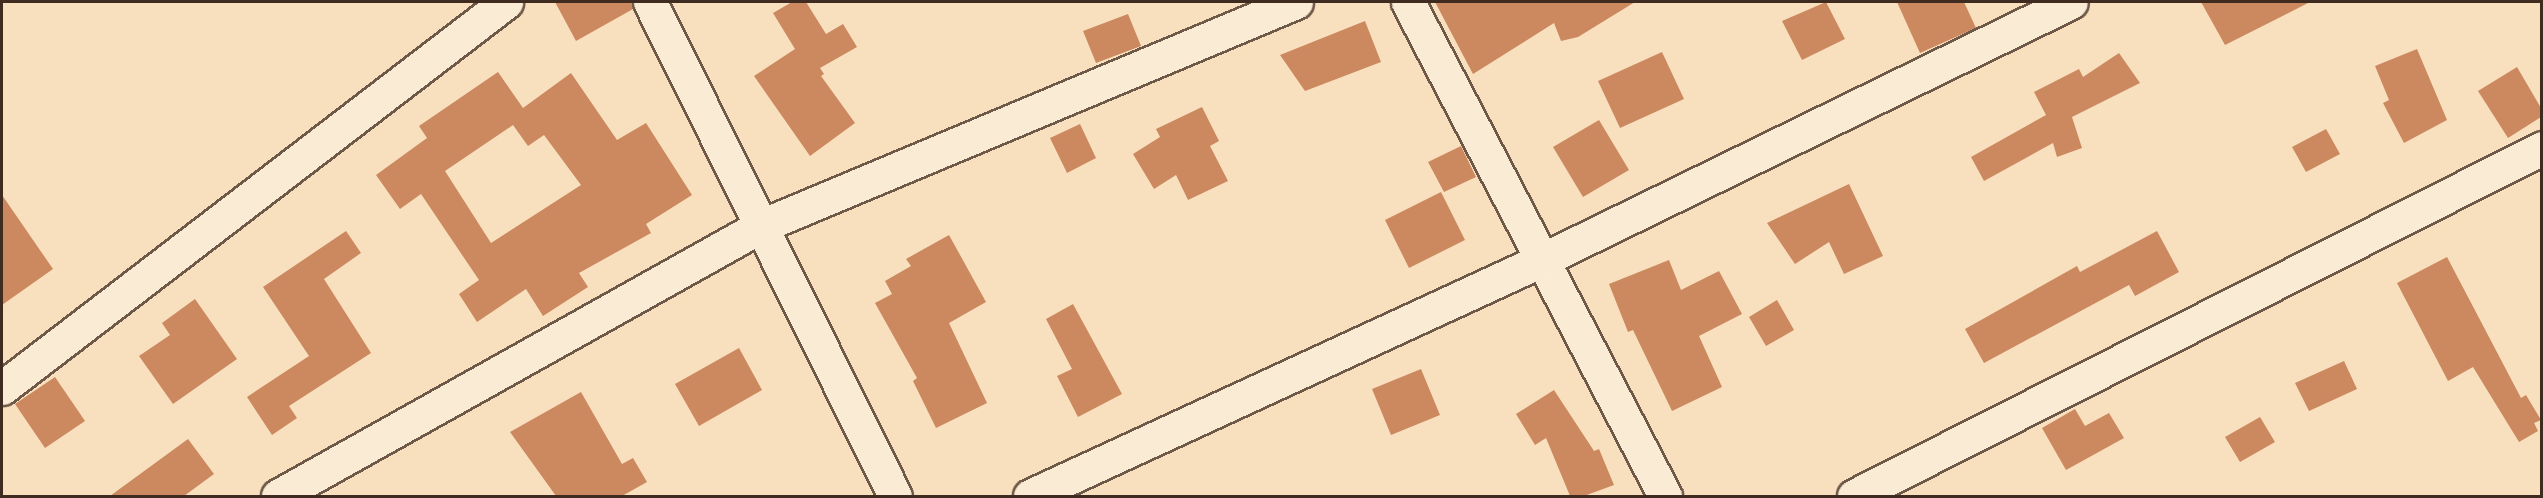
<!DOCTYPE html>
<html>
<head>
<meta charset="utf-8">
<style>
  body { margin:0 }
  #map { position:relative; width:2543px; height:498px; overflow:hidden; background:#f8e0bf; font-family:"Sorts Mill Goudy",serif }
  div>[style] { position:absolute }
  .building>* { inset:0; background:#cc885f }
  .roads { filter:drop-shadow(2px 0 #6e5848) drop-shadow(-2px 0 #6e5848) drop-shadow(0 2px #6e5848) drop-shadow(0 -2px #6e5848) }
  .street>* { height:33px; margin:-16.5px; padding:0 16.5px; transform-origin:16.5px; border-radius:16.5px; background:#faebd5 }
  .secondary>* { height:33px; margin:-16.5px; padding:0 16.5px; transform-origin:16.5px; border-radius:16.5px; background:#faebd5 }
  span { translate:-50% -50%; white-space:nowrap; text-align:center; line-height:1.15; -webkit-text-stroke:4.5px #faebd5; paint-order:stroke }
  .frame { position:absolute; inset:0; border:3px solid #402b21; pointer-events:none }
</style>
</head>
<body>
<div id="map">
  <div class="building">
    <i style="clip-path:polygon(555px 2px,631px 2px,633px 9px,576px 41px)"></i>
    <i style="clip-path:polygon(792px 2px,806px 2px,826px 34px,843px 24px,857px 47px,820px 68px,824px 74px,821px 76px,855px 123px,810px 156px,754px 76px,795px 49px,773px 13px)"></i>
    <i style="clip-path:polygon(1435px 2px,1635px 2px,1578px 37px,1561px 41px,1554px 23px,1473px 74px)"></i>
    <i style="clip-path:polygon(1826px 2px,1845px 39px,1802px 60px,1782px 21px)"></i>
    <i style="clip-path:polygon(1897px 2px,1964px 2px,1976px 28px,1920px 53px)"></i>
    <i style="clip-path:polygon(2201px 2px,2310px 2px,2225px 45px)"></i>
    <i style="clip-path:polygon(1128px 14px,1141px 46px,1096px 63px,1083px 31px)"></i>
    <i style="clip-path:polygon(1365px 21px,1381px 62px,1305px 91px,1280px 55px)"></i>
    <i style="clip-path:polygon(2417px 49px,2447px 120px,2404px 143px,2383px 103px,2389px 100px,2375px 66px)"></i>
    <i style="clip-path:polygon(1662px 52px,1684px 99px,1620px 128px,1598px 81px)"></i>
    <i style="clip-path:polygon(2119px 53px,2140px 83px,2072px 117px,2082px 148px,2057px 157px,2053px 143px,1984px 181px,1971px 157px,2046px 115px,2034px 92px,2079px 69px,2083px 77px)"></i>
    <i style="clip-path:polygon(2517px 67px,2541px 108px,2541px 117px,2508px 138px,2478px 91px)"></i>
    <i style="clip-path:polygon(evenodd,498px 72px,523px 108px,571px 73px,617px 140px,646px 123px,692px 195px,646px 224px,651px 233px,579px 273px,588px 287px,543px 316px,526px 289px,477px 322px,459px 294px,479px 280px,421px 194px,400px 209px,376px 175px,427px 138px,419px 126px,498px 72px,513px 125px,528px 146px,544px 135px,581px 185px,491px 243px,445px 171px,513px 125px)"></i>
    <i style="clip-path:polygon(1202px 107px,1219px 141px,1210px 146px,1228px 181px,1188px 200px,1176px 175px,1154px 189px,1133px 154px,1160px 137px,1156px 129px)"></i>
    <i style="clip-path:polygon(1599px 120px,1629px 170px,1583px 197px,1553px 147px)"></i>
    <i style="clip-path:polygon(1080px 124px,1096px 158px,1067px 173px,1050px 138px)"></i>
    <i style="clip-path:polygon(2326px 129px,2340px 154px,2306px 172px,2292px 147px)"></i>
    <i style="clip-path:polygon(1461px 146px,1476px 177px,1444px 192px,1428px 162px)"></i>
    <i style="clip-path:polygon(1849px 184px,1883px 256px,1844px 274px,1829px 242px,1795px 264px,1767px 223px)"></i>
    <i style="clip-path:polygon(1441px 192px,1465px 240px,1409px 268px,1385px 220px)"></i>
    <i style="clip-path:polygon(2px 195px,53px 269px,2px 305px)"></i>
    <i style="clip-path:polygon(346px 231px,361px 253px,324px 279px,371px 353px,289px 406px,297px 418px,272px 435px,247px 397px,309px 356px,263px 287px)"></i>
    <i style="clip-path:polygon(2157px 231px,2179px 272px,2135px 296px,2129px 285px,1984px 363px,1965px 329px,2077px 266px,2080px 272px)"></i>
    <i style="clip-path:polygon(949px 235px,986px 302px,949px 323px,987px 403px,936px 428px,913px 381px,917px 378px,875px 303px,892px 294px,885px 281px,911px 266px,906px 259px)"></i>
    <i style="clip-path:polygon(2447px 257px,2521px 398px,2526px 395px,2541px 420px,2534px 423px,2538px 431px,2519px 442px,2473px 367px,2448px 381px,2397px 283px)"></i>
    <i style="clip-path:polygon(1669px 260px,1681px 290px,1719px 271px,1742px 314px,1699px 336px,1722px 387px,1672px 411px,1633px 330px,1628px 332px,1609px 284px)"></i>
    <i style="clip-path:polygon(195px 299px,237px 359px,173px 404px,139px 356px,170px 335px,162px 323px)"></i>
    <i style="clip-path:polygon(1777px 300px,1794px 330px,1766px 346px,1749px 317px)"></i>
    <i style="clip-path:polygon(1073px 304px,1122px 394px,1078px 417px,1057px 376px,1072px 369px,1046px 319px)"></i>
    <i style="clip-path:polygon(739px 348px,762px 390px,699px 426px,675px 384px)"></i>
    <i style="clip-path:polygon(2344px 361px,2357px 389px,2309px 411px,2295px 383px)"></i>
    <i style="clip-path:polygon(1421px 369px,1440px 415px,1391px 435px,1372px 389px)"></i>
    <i style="clip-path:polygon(55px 377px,85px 421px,45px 448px,15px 404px)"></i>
    <i style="clip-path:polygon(1554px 390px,1594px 451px,1599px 449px,1614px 485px,1584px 496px,1570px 496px,1546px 438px,1535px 445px,1516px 414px)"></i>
    <i style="clip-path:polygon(581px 392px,622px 464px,633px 458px,647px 482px,622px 496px,556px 496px,510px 432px)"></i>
    <i style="clip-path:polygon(2075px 409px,2085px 426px,2109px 413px,2124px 438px,2066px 470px,2042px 428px)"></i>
    <i style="clip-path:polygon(2260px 417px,2275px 442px,2240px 462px,2225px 437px)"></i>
    <i style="clip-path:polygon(188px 439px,214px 474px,184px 496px,110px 496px)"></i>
  </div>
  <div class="roads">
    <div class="street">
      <i style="left:1408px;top:2px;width:557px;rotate:62.51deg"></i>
      <i style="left:2px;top:388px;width:635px;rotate:-37.45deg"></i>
      <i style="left:278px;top:496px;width:553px;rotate:-29.21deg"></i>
      <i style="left:761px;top:226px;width:580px;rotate:-22.72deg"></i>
      <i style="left:1030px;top:496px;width:566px;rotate:-24.75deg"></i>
      <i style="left:1544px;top:259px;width:586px;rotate:-26deg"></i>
      <i style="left:1854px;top:496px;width:771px;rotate:-26.83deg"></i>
    </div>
    <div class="secondary">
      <i style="left:650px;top:2px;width:551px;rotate:63.62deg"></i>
    </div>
  </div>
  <div class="frame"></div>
</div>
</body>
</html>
